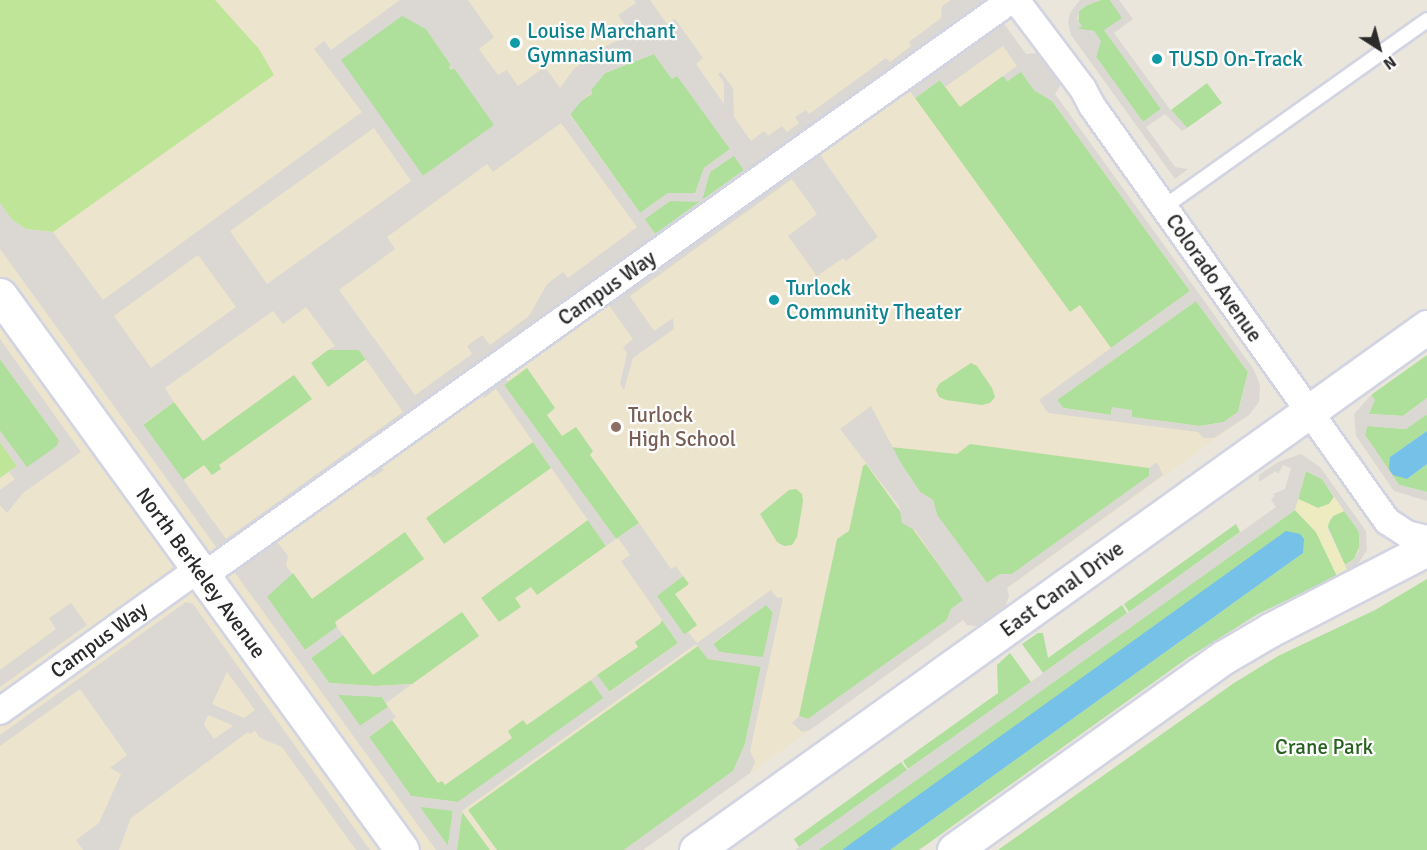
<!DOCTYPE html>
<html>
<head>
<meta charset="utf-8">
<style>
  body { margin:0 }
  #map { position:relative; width:1427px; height:850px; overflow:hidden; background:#ebe6dc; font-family:Signika,sans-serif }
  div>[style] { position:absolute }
  .education>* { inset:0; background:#ece4cc }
  .green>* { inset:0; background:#aedf9b }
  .sand>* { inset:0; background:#eeebc1 }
  .pitch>* { inset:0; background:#bfe598 }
  .plaza>* { inset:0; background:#dbd8d3 }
  .water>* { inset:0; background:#75c1e8 }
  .roads { filter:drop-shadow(2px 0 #d2d4e2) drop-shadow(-2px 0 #d2d4e2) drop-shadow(0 2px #d2d4e2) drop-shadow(0 -2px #d2d4e2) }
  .lane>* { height:14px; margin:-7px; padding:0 7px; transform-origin:7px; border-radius:7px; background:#fff }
  .street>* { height:26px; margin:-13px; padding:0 13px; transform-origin:13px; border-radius:13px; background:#fff }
  .secondary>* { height:33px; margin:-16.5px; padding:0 16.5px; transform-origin:16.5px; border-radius:16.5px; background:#fff }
  .dots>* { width:16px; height:16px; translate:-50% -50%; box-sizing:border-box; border:3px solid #fff; border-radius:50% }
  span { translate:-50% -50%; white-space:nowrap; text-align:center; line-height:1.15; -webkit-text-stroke:4.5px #fff; paint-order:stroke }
  .culture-label { font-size:21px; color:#0d838f }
  .left { translate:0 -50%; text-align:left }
  .street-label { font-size:21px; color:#2a2a2a }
  .education-label { font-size:21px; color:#785e54 }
  .park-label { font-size:21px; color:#27621e }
  .north { position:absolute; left:1349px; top:18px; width:60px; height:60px; -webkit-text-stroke:4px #fff; paint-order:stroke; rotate:144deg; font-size:16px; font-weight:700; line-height:24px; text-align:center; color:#2a2a2a }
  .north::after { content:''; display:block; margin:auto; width:21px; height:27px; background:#2a2a2a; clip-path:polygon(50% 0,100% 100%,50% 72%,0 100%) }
</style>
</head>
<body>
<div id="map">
  <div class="education">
    <i style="clip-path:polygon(0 0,987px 0,1254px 370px,1260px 385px,1259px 402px,1249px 415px,643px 850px,0 850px)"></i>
  </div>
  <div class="green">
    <i style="clip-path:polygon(1101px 0,1110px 0,1123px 18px,1105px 31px,1161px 109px,1143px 122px,1096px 57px,1100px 41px,1094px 31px,1078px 29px,1079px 11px,1087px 5px)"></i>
    <i style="clip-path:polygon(402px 15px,426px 29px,451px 65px,449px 67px,451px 70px,454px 68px,495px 125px,423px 176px,340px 60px)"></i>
    <i style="clip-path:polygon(654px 54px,672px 79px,677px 75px,730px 149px,704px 168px,695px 194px,668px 193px,640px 213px,570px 114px,581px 101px,592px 94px,591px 90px,605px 73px)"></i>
    <i style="clip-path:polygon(1021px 71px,1034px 90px,1052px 101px,1190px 291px,1111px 348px,1080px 305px,1070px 312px,915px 98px,940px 80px,960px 107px,1003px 76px,1008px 81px)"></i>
    <i style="clip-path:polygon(1207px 83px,1222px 103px,1187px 128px,1171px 110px)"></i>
    <i style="clip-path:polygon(734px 155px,744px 170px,655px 234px,644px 219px,670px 201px,700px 201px,710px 172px)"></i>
    <i style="clip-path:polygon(1196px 301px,1248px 372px,1238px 412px,1224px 422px,1200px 426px,1131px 417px,1112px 407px,1111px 415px,1063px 408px,1057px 400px)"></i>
    <i style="clip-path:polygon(328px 350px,359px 350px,366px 359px,328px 387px,311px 363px)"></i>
    <i style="clip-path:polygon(1427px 355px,1427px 398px,1403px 416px,1369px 414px,1374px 400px,1371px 395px)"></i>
    <i style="clip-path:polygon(0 359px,59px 440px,57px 446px,27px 468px,0 431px)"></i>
    <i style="clip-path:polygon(971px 363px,977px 366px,992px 388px,995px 397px,990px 403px,982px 405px,946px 400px,939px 397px,936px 390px,939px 384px)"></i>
    <i style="clip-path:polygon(527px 368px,555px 408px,547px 415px,562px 436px,576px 427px,593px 451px,590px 455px,639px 523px,616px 539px,504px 385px)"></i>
    <i style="clip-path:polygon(294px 375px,312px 399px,219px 465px,221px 469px,212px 475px,204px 465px,183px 480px,143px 425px,174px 402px,203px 441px)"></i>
    <i style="clip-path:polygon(1427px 414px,1427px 431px,1390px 457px,1407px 479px,1427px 464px,1427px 492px,1399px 485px,1365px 435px,1367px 426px,1406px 429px)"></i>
    <i style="clip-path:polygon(533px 442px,551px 468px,444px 544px,426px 518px)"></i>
    <i style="clip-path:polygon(970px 444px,1149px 468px,1149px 476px,1012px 574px,1000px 574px,987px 583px,937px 515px,933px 500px,920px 492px,890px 447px,957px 454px)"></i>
    <i style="clip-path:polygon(866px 464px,964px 600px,951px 609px,947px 620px,808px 719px,799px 716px,837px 539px,849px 531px,863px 466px)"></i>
    <i style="clip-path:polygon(1306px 471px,1322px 479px,1334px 497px,1329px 504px,1318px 508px,1298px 499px)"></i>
    <i style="clip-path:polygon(796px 489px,802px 494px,803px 501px,797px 537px,792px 545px,784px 546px,777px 542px,760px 514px,789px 490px)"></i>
    <i style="clip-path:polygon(1295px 510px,1316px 532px,1337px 576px,1258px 614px,1189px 657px,919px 850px,890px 850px,1303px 553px,842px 850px,818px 850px)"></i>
    <i style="clip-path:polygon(1344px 511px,1358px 529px,1361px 543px,1354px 559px,1345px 565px,1327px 525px,1334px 515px)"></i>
    <i style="clip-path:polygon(588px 520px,606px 546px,537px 595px,531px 587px,515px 598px,521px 607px,499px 622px,481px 598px)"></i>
    <i style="clip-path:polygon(1236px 524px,1240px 532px,1129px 612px,1124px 604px)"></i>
    <i style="clip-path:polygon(405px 532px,424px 559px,335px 622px,337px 627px,305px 650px,266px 596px,293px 573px,312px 599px)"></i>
    <i style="clip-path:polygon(683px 576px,689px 584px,675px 594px,697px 625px,684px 635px,656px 596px)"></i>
    <i style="clip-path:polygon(1427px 579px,1427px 850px,998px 850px,1234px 683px,1278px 656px,1375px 610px)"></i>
    <i style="clip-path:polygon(767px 604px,773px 613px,763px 658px,719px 652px,713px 644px)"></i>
    <i style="clip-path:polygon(1122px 605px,1127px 613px,1043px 673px,1022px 644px,1038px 633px,1043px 633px,1048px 658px)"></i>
    <i style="clip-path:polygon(462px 612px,479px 636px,412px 684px,375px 686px,329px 683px,311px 658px,343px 635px,373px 675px)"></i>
    <i style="clip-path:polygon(662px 620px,678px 643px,609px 692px,597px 675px,638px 647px,635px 642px,660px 624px)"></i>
    <i style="clip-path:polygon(698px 646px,708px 659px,761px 666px,745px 744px,733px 771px,624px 850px,497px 850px,468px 810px)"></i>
    <i style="clip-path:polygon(1010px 653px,1031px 682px,908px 769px,903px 761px,998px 693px,997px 665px)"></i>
    <i style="clip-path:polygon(591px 680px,604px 698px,458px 802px,411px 796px,369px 737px,392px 720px,438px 783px,442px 781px,445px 785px,512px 738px,508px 731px,523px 720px,527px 725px)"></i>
    <i style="clip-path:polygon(337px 694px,382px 697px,388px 707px,360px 726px)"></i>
    <i style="clip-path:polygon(901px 762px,907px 770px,799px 847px,794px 839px)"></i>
    <i style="clip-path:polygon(419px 806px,453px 810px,448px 846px)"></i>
    <i style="clip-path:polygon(462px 812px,490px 850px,457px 850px)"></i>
  </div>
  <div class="sand">
    <i style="clip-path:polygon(1334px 497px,1344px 511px,1331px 517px,1327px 529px,1348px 571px,1337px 576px,1316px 532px,1295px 510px,1298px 499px,1318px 508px,1329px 504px)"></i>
  </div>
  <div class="pitch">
    <i style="clip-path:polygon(0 0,215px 0,259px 49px,274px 75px,53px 232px,26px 229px,12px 220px,0 203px)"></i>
    <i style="clip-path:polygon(0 442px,17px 466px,0 478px)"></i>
  </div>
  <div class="plaza">
    <i style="clip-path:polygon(evenodd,400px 0,468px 0,494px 37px,479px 49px,498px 75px,507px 70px,518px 86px,545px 67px,560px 88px,574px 69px,593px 55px,610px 44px,632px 35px,618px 15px,636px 3px,634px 0,650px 0,667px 24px,675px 19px,703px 58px,696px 64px,724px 104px,724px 83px,718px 74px,721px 72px,733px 88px,734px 117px,751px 141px,764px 131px,768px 136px,782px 126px,787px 132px,799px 123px,795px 117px,806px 110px,809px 114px,886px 58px,890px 62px,911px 46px,909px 42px,941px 18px,942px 6px,951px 0,987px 0,1026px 54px,1038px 53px,1045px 57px,1060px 78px,1060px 86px,1055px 94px,1254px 370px,1260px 385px,1259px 402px,1249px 415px,1214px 438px,1203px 438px,1198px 432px,1048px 413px,1039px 400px,1190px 291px,1052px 101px,1034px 90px,1021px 72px,1007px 81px,1003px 76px,1017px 66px,1003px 46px,945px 87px,940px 80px,915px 98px,909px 90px,880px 110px,878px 107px,818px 152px,878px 237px,846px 261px,843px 258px,817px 276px,788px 236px,817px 214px,792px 179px,630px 296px,654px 331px,673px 318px,674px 329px,633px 358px,624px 390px,620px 384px,627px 353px,623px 347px,633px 339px,608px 304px,580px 325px,578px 322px,504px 375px,508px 382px,504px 385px,616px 539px,612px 542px,606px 546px,496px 389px,484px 398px,480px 393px,387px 459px,388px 461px,381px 466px,384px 470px,372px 478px,368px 473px,275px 539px,288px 556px,286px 566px,292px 574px,267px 597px,305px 650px,337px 627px,343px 635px,311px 658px,329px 683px,375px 686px,412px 684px,386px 703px,382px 697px,338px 695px,360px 726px,388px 707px,396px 717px,369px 737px,411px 796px,458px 802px,603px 698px,591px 680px,597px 675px,610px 692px,678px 643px,621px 561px,630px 555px,618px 538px,639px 523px,671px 569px,676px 566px,683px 576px,657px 596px,684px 634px,688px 632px,697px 643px,771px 590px,776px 597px,783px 598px,750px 751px,755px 762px,750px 773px,643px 850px,624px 850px,733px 771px,745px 744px,761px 667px,708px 659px,696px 644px,462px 811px,457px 850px,436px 850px,0 249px,0 203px,12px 220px,26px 229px,53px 232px,103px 300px,362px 112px,314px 49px,324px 41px,331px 50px,400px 0,402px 16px,426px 29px,451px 65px,449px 67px,451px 70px,454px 68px,494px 125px,423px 176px,341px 60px,402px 16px,400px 0,654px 54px,672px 79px,677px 76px,730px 149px,704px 168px,695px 193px,668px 193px,640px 213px,570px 115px,581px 101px,592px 93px,591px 90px,605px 73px,654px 54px,400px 0,561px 123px,637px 227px,568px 278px,563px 272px,547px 284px,529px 316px,490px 345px,482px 335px,467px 346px,472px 354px,415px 395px,339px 290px,395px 249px,387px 237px,487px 164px,493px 172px,561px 123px,400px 0,374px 128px,411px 181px,267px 284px,230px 231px,374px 128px,400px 0,734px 156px,744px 170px,702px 201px,710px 172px,734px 156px,400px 0,670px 201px,700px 202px,655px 234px,645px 219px,670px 201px,400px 0,198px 255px,236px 307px,151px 368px,114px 316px,198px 255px,400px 0,1196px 301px,1248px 372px,1238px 412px,1224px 422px,1199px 426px,1132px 417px,1132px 410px,1112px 407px,1111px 415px,1063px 408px,1057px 400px,1196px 301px,400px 0,306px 307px,335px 346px,328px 350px,359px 350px,403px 412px,226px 539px,143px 424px,174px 402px,165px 388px,273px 311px,283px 324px,306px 307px,400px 0,766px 605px,773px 613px,763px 657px,719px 652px,713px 643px,766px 605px,400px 0,420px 807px,453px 811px,448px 845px,447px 845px,420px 807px)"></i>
    <i style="clip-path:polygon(1080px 0,1101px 0,1087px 5px,1079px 11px,1077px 19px,1082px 26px,1078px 29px,1094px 31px,1101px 41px,1096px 57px,1143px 122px,1161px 109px,1104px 30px,1122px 18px,1110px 0,1119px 0,1133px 19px,1114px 33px,1169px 108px,1187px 128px,1182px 131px,1165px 114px,1146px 127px,1175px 167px,1188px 169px,1175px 179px,1071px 35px,1068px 22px,1070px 13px)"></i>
    <i style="clip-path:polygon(0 339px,81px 452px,23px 493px,7px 513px,0 505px,0 490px,15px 479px,9px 472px,17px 466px,0 442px,0 431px,27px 467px,57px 446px,59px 440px,0 359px)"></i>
    <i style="clip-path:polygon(1371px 395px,1375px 400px,1369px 414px,1403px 416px,1427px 398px,1427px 414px,1406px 429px,1367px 426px,1365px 435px,1399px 485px,1427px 492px,1427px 501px,1394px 491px,1356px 436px,1354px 414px)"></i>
    <i style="clip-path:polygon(871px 406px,902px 465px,920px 492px,933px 500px,937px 515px,987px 583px,1000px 574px,1012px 574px,1149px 476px,1149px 468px,1157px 462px,1163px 475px,1007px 588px,1009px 596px,1005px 607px,977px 626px,967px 625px,963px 620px,810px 730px,802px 732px,792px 723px,799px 716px,808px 719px,947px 620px,951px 609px,963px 600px,916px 531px,902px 523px,899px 506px,840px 429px)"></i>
    <i style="clip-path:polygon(1301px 454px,1320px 467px,1366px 531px,1367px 550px,1356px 567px,1348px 571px,1345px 566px,1354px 559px,1359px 551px,1359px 532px,1322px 479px,1306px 471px,1295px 510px,818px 850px,795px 850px,1276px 507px,1271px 499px,1275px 496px,1273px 494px,1285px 489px,1291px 468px,1283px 465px,1278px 474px,1276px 471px,1259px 482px,1259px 475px,1278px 462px)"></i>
    <i style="clip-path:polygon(evenodd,186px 602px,193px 604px,370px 850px,356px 850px,282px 747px,260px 738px,255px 731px,250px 734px,248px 732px,131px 818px,119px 850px,83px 850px,76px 840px,99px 823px,121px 774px,110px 768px,127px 755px,80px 689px,0 746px,0 735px,186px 602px,227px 672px,255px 710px,244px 718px,212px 704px,227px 672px,186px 602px,208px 715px,232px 725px,233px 726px,214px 739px,204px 725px,208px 715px)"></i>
    <i style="clip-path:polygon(71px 603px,87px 625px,0 687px,0 670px,56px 629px,49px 618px)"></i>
  </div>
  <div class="water">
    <i style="clip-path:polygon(1427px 431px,1427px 464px,1407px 479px,1393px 475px,1389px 469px,1390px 457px)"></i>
    <i style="clip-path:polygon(1286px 531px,1300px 534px,1304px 539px,1303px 553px,890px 850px,842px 850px)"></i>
  </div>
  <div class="roads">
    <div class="lane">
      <i style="left:1164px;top:207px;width:323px;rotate:-35.4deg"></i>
    </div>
    <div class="street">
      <i style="left:1016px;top:0;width:111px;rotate:53deg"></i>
      <i style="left:1083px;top:89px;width:19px;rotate:62deg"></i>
      <i style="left:1092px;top:106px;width:509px;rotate:54.59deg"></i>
      <i style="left:1387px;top:521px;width:24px;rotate:33deg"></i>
      <i style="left:1407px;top:534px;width:21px;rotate:14deg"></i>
      <i style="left:203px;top:576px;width:992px;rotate:-35.48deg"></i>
      <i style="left:0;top:711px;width:244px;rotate:-35.6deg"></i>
    </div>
    <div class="secondary">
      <i style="left:0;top:295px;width:685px;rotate:54.08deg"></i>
      <i style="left:696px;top:850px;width:899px;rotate:-35.58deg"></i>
      <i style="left:954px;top:850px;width:332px;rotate:-35.6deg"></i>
      <i style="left:1224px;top:657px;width:53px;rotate:-30.4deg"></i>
      <i style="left:1270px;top:630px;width:177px;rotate:-27.3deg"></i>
    </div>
  </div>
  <div class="dots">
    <i style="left:515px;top:43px;background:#0f9aa8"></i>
    <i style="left:1157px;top:59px;background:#0f9aa8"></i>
    <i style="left:774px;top:300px;background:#0f9aa8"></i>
    <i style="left:616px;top:427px;background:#8d6e63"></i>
  </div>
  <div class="culture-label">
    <span class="left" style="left:527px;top:43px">Louise Marchant<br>Gymnasium</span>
    <span class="left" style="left:1169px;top:59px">TUSD On-Track</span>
    <span class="left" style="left:786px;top:300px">Turlock<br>Community Theater</span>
  </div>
  <div class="street-label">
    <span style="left:1214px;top:278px;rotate:55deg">Colorado Avenue</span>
    <span style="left:607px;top:288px;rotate:-35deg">Campus Way</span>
    <span style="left:201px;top:573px;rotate:54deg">North Berkeley Avenue</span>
    <span style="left:1062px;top:589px;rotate:-36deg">East Canal Drive</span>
    <span style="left:99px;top:640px;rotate:-36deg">Campus Way</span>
  </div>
  <div class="education-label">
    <span class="left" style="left:628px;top:427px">Turlock<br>High School</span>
  </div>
  <div class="park-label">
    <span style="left:1324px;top:747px">Crane Park</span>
  </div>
  <div class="north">N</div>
</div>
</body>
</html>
